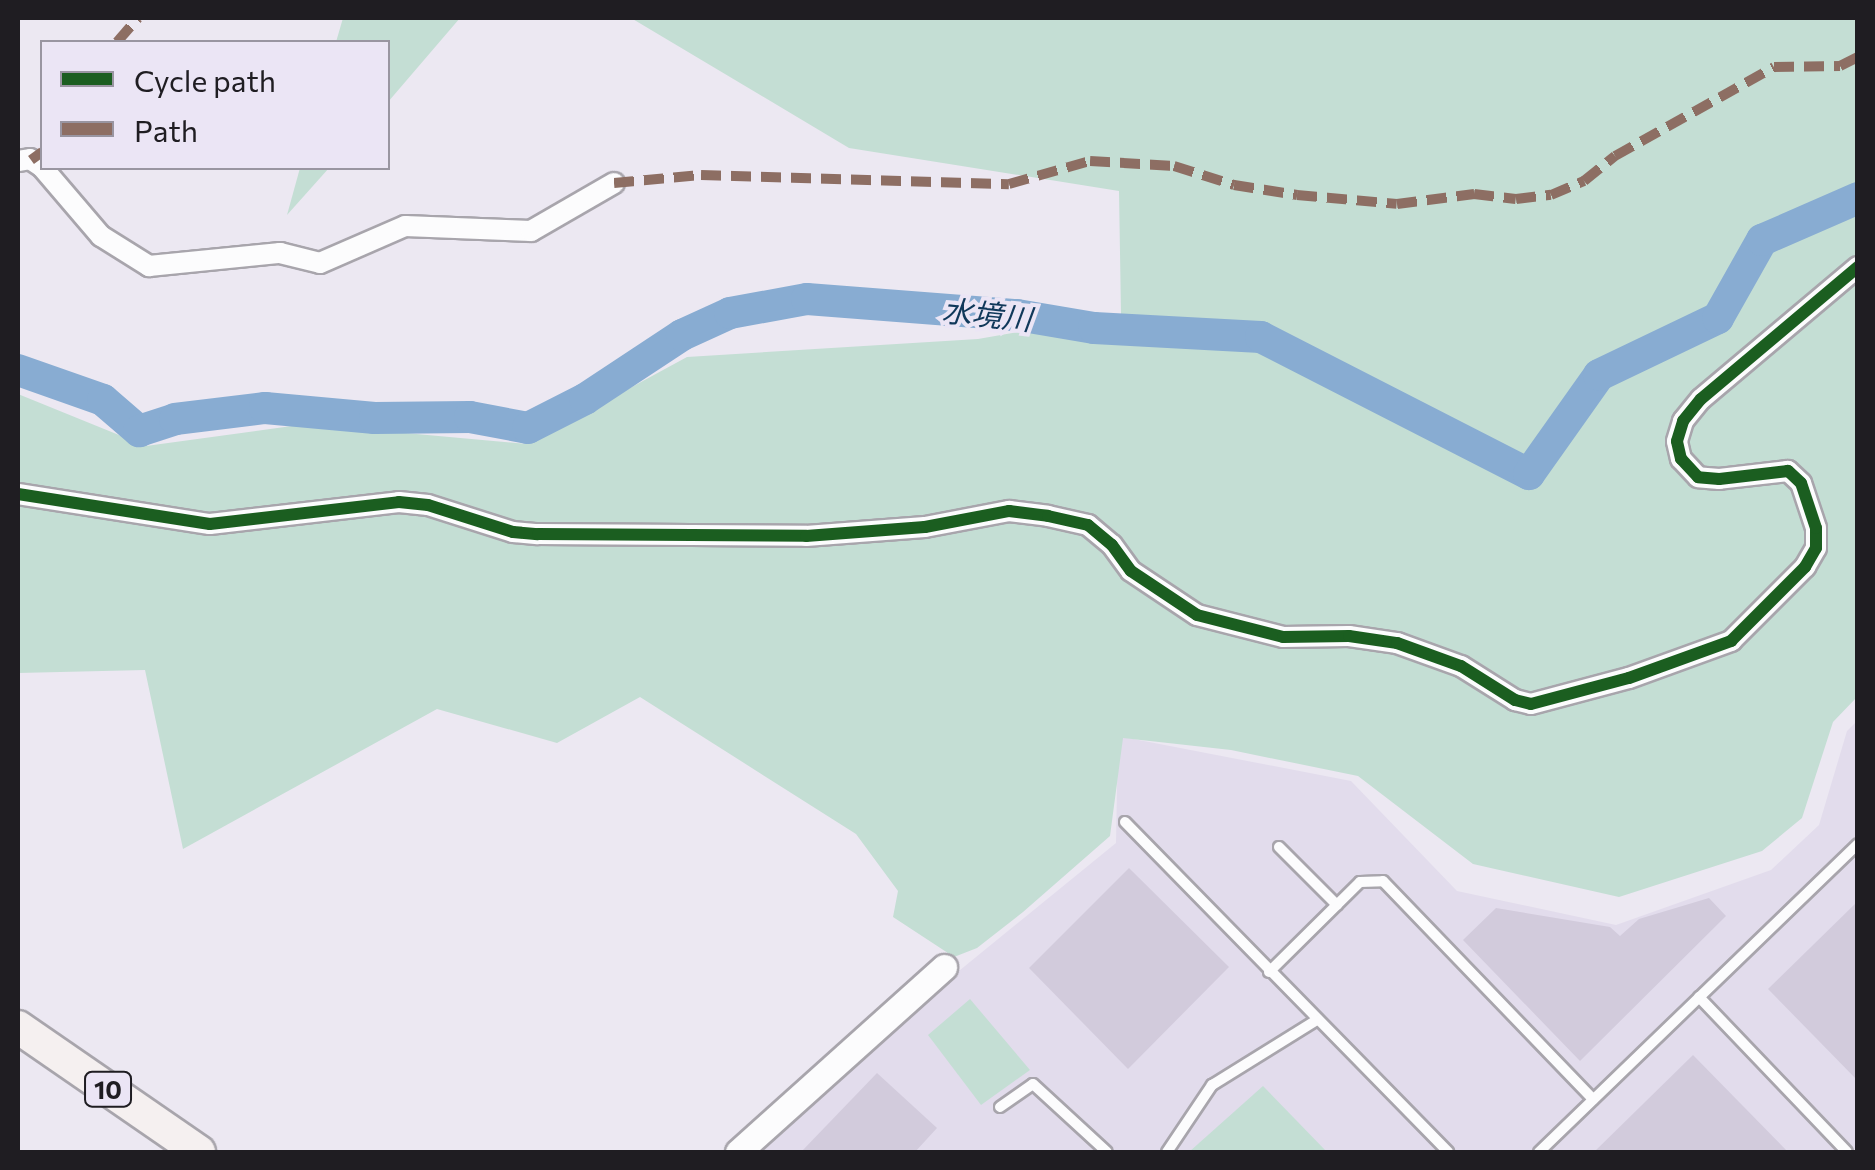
<!DOCTYPE html>
<html>
<head>
<meta charset="utf-8">
<style>
  body { margin:0 }
  #map { position:relative; width:1875px; height:1170px; overflow:hidden; background:#ece8f2; font-family:Commissioner,"Noto Sans JP",sans-serif }
  div>[style] { position:absolute }
  .built>* { inset:0; background:#e2dcec }
  .green>* { inset:0; background:#c4ded4 }
  .river>* { height:32px; margin:-16px; padding:0 16px; transform-origin:16px; border-radius:16px; background:#88acd2 }
  .building>* { inset:0; background:#d2cbdc }
  .roads { filter:drop-shadow(2px 0 #a8a5ac) drop-shadow(-2px 0 #a8a5ac) drop-shadow(0 2px #a8a5ac) drop-shadow(0 -2px #a8a5ac) }
  .service>* { height:10px; margin:-5px; padding:0 5px; transform-origin:5px; border-radius:5px; background:#fcfcfd }
  .minor>* { height:20px; margin:-10px; padding:0 10px; transform-origin:10px; border-radius:10px; background:#fcfcfd }
  .tertiary>* { height:25px; margin:-12.5px; padding:0 12.5px; transform-origin:12.5px; border-radius:12.5px; background:#fcfcfd }
  .primary>* { height:32px; margin:-16px; padding:0 16px; transform-origin:16px; border-radius:16px; background:#f5f0f0 }
  .quiet>* { height:10px; margin-top:-5px; transform-origin:0; background:repeating-linear-gradient(90deg,#8d6e63 0 20px,transparent 0 30px) }
  .cycleway>* { height:12px; margin:-6px; padding:0 6px; transform-origin:6px; border-radius:6px; background:#1b5e20 }
  span { translate:-50% -50%; white-space:nowrap; text-align:center; line-height:1.15; -webkit-text-stroke:8px #ebe5f5; paint-order:stroke }
  .shield-label span { padding:2px 8px; background:#ebe5f5; border:2px solid; border-radius:8px; -webkit-text-stroke-width:0 }
  .shield-label { font-size:25px; color:#1f1d22; font-weight:700 }
  .water-label { font-size:30px; color:#10385a; font-style:italic }
  .frame { position:absolute; inset:0; border:20px solid #1f1d22; pointer-events:none }
  .legend { position:absolute; left:40px; top:40px; width:350px; height:130px; box-sizing:border-box; background:#ebe5f5; border:2px solid #9995a1; margin:0; padding:12px 18px; list-style:none; font-size:30px; color:#1f1d22 }
  .legend li { display:flex; align-items:center; gap:20px; height:50px }
  .legend b { width:50px; border:2px solid #9995a1 }
</style>
</head>
<body>
<div id="map">
  <div class="built">
    <i style="clip-path:polygon(1857px 721px,1857px 1152px,762px 1152px,954px 975px,1116px 843px,1118px 736px,1351px 781px,1457px 891px,1616px 925px,1771px 870px,1819px 825px,1847px 731px)"></i>
  </div>
  <div class="green">
    <i style="clip-path:polygon(343px 18px,460px 18px,388px 102px,388px 42px,336px 42px)"></i>
    <i style="clip-path:polygon(631px 18px,1857px 18px,1857px 697px,1833px 722px,1802px 818px,1762px 851px,1619px 897px,1473px 864px,1358px 776px,1231px 750px,1123px 738px,1110px 836px,1023px 912px,977px 948px,954px 957px,893px 917px,898px 891px,856px 834px,640px 697px,557px 743px,437px 709px,183px 849px,145px 670px,18px 673px,18px 394px,146px 446px,306px 424px,527px 444px,687px 357px,978px 339px,1121px 314px,1119px 191px,849px 148px)"></i>
    <i style="clip-path:polygon(300px 168px,329px 168px,287px 215px)"></i>
    <i style="clip-path:polygon(970px 999px,1030px 1070px,981px 1105px,928px 1035px)"></i>
    <i style="clip-path:polygon(1263px 1086px,1327px 1152px,1189px 1152px)"></i>
  </div>
  <div class="river">
    <i style="left:18px;top:370px;width:90px;rotate:19.4deg"></i>
    <i style="left:103px;top:400px;width:48px;rotate:40.7deg"></i>
    <i style="left:139px;top:431px;width:38px;rotate:-18deg"></i>
    <i style="left:175px;top:419px;width:91px;rotate:-7deg"></i>
    <i style="left:265px;top:408px;width:110px;rotate:5.2deg"></i>
    <i style="left:375px;top:418px;width:95px;rotate:-0.6deg"></i>
    <i style="left:470px;top:417px;width:59px;rotate:10.7deg"></i>
    <i style="left:528px;top:428px;width:64px;rotate:-27deg"></i>
    <i style="left:585px;top:399px;width:116px;rotate:-33.4deg"></i>
    <i style="left:682px;top:335px;width:53px;rotate:-24.6deg"></i>
    <i style="left:730px;top:313px;width:78px;rotate:-10.3deg"></i>
    <i style="left:807px;top:299px;width:211px;rotate:4.4deg"></i>
    <i style="left:1017px;top:315px;width:78px;rotate:9.6deg"></i>
    <i style="left:1094px;top:328px;width:167px;rotate:3.1deg"></i>
    <i style="left:1261px;top:337px;width:301px;rotate:27.1deg"></i>
    <i style="left:1529px;top:474px;width:121px;rotate:-54.7deg"></i>
    <i style="left:1599px;top:375px;width:132px;rotate:-25.6deg"></i>
    <i style="left:1718px;top:318px;width:90px;rotate:-60.6deg"></i>
    <i style="left:1762px;top:240px;width:105px;rotate:-23.6deg"></i>
  </div>
  <div class="building">
    <i style="clip-path:polygon(1129px 868px,1229px 967px,1128px 1069px,1029px 968px)"></i>
    <i style="clip-path:polygon(1709px 898px,1726px 916px,1580px 1061px,1463px 940px,1496px 908px,1610px 927px,1620px 936px,1639px 919px)"></i>
    <i style="clip-path:polygon(1858px 901px,1858px 1081px,1768px 989px)"></i>
    <i style="clip-path:polygon(1693px 1055px,1788px 1152px,1594px 1152px)"></i>
    <i style="clip-path:polygon(877px 1073px,937px 1128px,915px 1152px,801px 1152px)"></i>
  </div>
  <div class="roads">
    <div class="service">
      <i style="left:1125px;top:822px;width:462px;rotate:45.6deg"></i>
      <i style="left:1279px;top:847px;width:82px;rotate:45deg"></i>
      <i style="left:1269px;top:972px;width:128px;rotate:-44.7deg"></i>
      <i style="left:1360px;top:882px;width:23px;rotate:-2deg"></i>
      <i style="left:1383px;top:881px;width:303px;rotate:46.1deg"></i>
      <i style="left:1699px;top:997px;width:214px;rotate:46.3deg"></i>
      <i style="left:1000px;top:1107px;width:40px;rotate:-34.9deg"></i>
      <i style="left:1033px;top:1084px;width:100px;rotate:42.6deg"></i>
      <i style="left:1167px;top:1152px;width:81px;rotate:-56.1deg"></i>
      <i style="left:1212px;top:1085px;width:123px;rotate:-31.8deg"></i>
      <i style="left:1539px;top:1152px;width:443px;rotate:-44deg"></i>
    </div>
    <div class="minor">
      <i style="left:18px;top:161px;width:12px;rotate:-9deg"></i>
      <i style="left:30px;top:159px;width:14px;rotate:34deg"></i>
      <i style="left:42px;top:167px;width:91px;rotate:49.5deg"></i>
      <i style="left:101px;top:236px;width:57px;rotate:32deg"></i>
      <i style="left:149px;top:266px;width:132px;rotate:-5.7deg"></i>
      <i style="left:280px;top:253px;width:41px;rotate:14deg"></i>
      <i style="left:320px;top:263px;width:93px;rotate:-23.5deg"></i>
      <i style="left:405px;top:226px;width:126px;rotate:2.3deg"></i>
      <i style="left:531px;top:231px;width:96px;rotate:-30deg"></i>
      <i style="left:18px;top:494px;width:194px;rotate:8.9deg"></i>
      <i style="left:210px;top:524px;width:190px;rotate:-6.6deg"></i>
      <i style="left:399px;top:502px;width:29px;rotate:6deg"></i>
      <i style="left:428px;top:505px;width:89px;rotate:17.6deg"></i>
      <i style="left:513px;top:532px;width:25px;rotate:5deg"></i>
      <i style="left:538px;top:534px;width:268px;rotate:0.4deg"></i>
      <i style="left:806px;top:536px;width:119px;rotate:-4.3deg"></i>
      <i style="left:925px;top:527px;width:86px;rotate:-10.8deg"></i>
      <i style="left:1009px;top:511px;width:39px;rotate:7deg"></i>
      <i style="left:1048px;top:516px;width:41px;rotate:12.7deg"></i>
      <i style="left:1088px;top:525px;width:31px;rotate:40deg"></i>
      <i style="left:1112px;top:545px;width:32px;rotate:54deg"></i>
      <i style="left:1131px;top:571px;width:79px;rotate:33.7deg"></i>
      <i style="left:1197px;top:615px;width:89px;rotate:14.3deg"></i>
      <i style="left:1283px;top:637px;width:66px;rotate:-0.9deg"></i>
      <i style="left:1349px;top:636px;width:49px;rotate:8.3deg"></i>
      <i style="left:1397px;top:643px;width:68px;rotate:19.8deg"></i>
      <i style="left:1461px;top:666px;width:64px;rotate:32.2deg"></i>
      <i style="left:1515px;top:700px;width:16px;rotate:14deg"></i>
      <i style="left:1531px;top:704px;width:101px;rotate:-14.9deg"></i>
      <i style="left:1629px;top:678px;width:109px;rotate:-19.9deg"></i>
      <i style="left:1731px;top:641px;width:105px;rotate:-45deg"></i>
      <i style="left:1805px;top:567px;width:22px;rotate:-60deg"></i>
      <i style="left:1816px;top:548px;width:20px;rotate:-90deg"></i>
      <i style="left:1816px;top:528px;width:47px;rotate:-108.4deg"></i>
      <i style="left:1801px;top:483px;width:18px;rotate:-137deg"></i>
      <i style="left:1788px;top:471px;width:69px;rotate:173.4deg"></i>
      <i style="left:1719px;top:479px;width:21px;rotate:-175deg"></i>
      <i style="left:1698px;top:477px;width:25px;rotate:-133deg"></i>
      <i style="left:1681px;top:459px;width:18px;rotate:-103deg"></i>
      <i style="left:1677px;top:441px;width:21px;rotate:-73deg"></i>
      <i style="left:1683px;top:421px;width:28px;rotate:-51deg"></i>
      <i style="left:1701px;top:399px;width:205px;rotate:-40.1deg"></i>
    </div>
    <div class="tertiary">
      <i style="left:738px;top:1152px;width:277px;rotate:-41.9deg"></i>
    </div>
    <div class="primary">
      <i style="left:18px;top:1027px;width:220px;rotate:34.6deg"></i>
    </div>
  </div>
  <div class="quiet">
    <i style="left:117px;top:42px;width:32px;rotate:-49deg"></i>
    <i style="left:31px;top:160px;width:14px;rotate:-36deg"></i>
    <i style="left:614px;top:183px;width:87px;rotate:-5.3deg"></i>
    <i style="left:701px;top:175px;width:308px;rotate:1.7deg"></i>
    <i style="left:1009px;top:184px;width:84px;rotate:-15.9deg"></i>
    <i style="left:1090px;top:161px;width:84px;rotate:3.4deg"></i>
    <i style="left:1174px;top:166px;width:63px;rotate:17.6deg"></i>
    <i style="left:1234px;top:185px;width:64px;rotate:9deg"></i>
    <i style="left:1297px;top:195px;width:100px;rotate:5.1deg"></i>
    <i style="left:1397px;top:204px;width:78px;rotate:-7.4deg"></i>
    <i style="left:1474px;top:194px;width:42px;rotate:6.8deg"></i>
    <i style="left:1516px;top:199px;width:35px;rotate:-7deg"></i>
    <i style="left:1551px;top:195px;width:36px;rotate:-23deg"></i>
    <i style="left:1584px;top:181px;width:40px;rotate:-39deg"></i>
    <i style="left:1615px;top:156px;width:182px;rotate:-29.2deg"></i>
    <i style="left:1774px;top:67px;width:66px;rotate:-0.9deg"></i>
    <i style="left:1840px;top:66px;width:20px;rotate:-27deg"></i>
  </div>
  <div class="cycleway">
    <i style="left:18px;top:494px;width:194px;rotate:8.9deg"></i>
    <i style="left:210px;top:524px;width:190px;rotate:-6.6deg"></i>
    <i style="left:399px;top:502px;width:29px;rotate:6deg"></i>
    <i style="left:428px;top:505px;width:89px;rotate:17.6deg"></i>
    <i style="left:513px;top:532px;width:25px;rotate:5deg"></i>
    <i style="left:538px;top:534px;width:268px;rotate:0.4deg"></i>
    <i style="left:806px;top:536px;width:119px;rotate:-4.3deg"></i>
    <i style="left:925px;top:527px;width:86px;rotate:-10.8deg"></i>
    <i style="left:1009px;top:511px;width:39px;rotate:7deg"></i>
    <i style="left:1048px;top:516px;width:41px;rotate:12.7deg"></i>
    <i style="left:1088px;top:525px;width:31px;rotate:40deg"></i>
    <i style="left:1112px;top:545px;width:32px;rotate:54deg"></i>
    <i style="left:1131px;top:571px;width:79px;rotate:33.7deg"></i>
    <i style="left:1197px;top:615px;width:89px;rotate:14.3deg"></i>
    <i style="left:1283px;top:637px;width:66px;rotate:-0.9deg"></i>
    <i style="left:1349px;top:636px;width:49px;rotate:8.3deg"></i>
    <i style="left:1397px;top:643px;width:68px;rotate:19.8deg"></i>
    <i style="left:1461px;top:666px;width:64px;rotate:32.2deg"></i>
    <i style="left:1515px;top:700px;width:16px;rotate:14deg"></i>
    <i style="left:1531px;top:704px;width:101px;rotate:-14.9deg"></i>
    <i style="left:1629px;top:678px;width:109px;rotate:-19.9deg"></i>
    <i style="left:1731px;top:641px;width:105px;rotate:-45deg"></i>
    <i style="left:1805px;top:567px;width:22px;rotate:-60deg"></i>
    <i style="left:1816px;top:548px;width:20px;rotate:-90deg"></i>
    <i style="left:1816px;top:528px;width:47px;rotate:-108.4deg"></i>
    <i style="left:1801px;top:483px;width:18px;rotate:-137deg"></i>
    <i style="left:1788px;top:471px;width:69px;rotate:173.4deg"></i>
    <i style="left:1719px;top:479px;width:21px;rotate:-175deg"></i>
    <i style="left:1698px;top:477px;width:25px;rotate:-133deg"></i>
    <i style="left:1681px;top:459px;width:18px;rotate:-103deg"></i>
    <i style="left:1677px;top:441px;width:21px;rotate:-73deg"></i>
    <i style="left:1683px;top:421px;width:28px;rotate:-51deg"></i>
    <i style="left:1701px;top:399px;width:205px;rotate:-40.1deg"></i>
  </div>
  <div class="shield-label">
    <span style="left:108px;top:1089px">10</span>
  </div>
  <div class="water-label">
    <span style="left:987px;top:314px;rotate:6deg">水境川</span>
  </div>
  <div class="frame"></div>
  <ul class="legend">
  <li><b style="height:12px;background:#1b5e20"></b>Cycle path</li>
  <li><b style="height:12px;background:#8d6e63"></b>Path</li>
  </ul>
</div>
</body>
</html>
